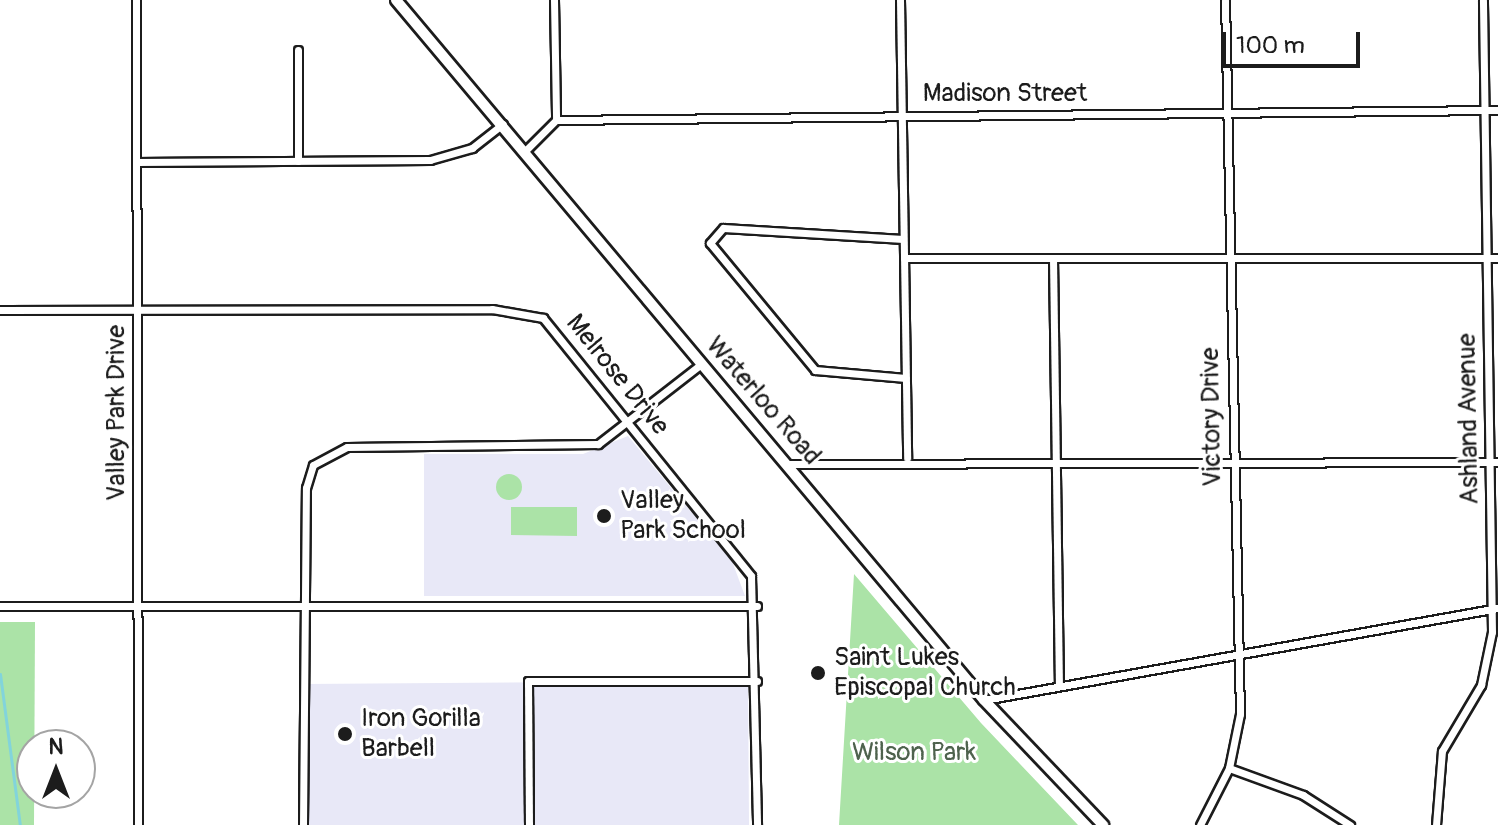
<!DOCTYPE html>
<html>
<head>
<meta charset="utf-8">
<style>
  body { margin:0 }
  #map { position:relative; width:1498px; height:825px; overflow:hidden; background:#fff; font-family:Pangolin,sans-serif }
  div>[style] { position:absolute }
  .built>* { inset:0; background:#e8e8f7 }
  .green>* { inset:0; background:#abe3a7 }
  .round { border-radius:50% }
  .stream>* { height:3px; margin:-1.5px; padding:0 1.5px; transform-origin:1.5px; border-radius:1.5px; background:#82d4db }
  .roads { filter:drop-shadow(2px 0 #1c1c1c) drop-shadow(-2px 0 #1c1c1c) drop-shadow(0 2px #1c1c1c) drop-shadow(0 -2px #1c1c1c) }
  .street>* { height:7px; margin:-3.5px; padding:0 3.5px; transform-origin:3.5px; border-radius:3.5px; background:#fff }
  .secondary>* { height:10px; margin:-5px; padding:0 5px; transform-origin:5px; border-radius:5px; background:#fff }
  .dots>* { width:22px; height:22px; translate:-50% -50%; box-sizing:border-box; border:4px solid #fff; border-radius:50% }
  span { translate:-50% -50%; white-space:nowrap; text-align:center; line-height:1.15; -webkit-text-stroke:6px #fff; paint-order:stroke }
  .street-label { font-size:26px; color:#1c1c1c }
  .poi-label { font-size:26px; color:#1c1c1c }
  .left { translate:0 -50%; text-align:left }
  .park-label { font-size:26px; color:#4e624d }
  .north { position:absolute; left:16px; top:729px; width:80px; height:80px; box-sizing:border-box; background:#fff; border:2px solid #a4a4a4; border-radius:50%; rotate:0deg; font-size:22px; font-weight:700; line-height:32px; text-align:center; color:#1c1c1c }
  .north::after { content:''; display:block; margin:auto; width:28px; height:36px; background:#1c1c1c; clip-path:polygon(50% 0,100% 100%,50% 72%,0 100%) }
  .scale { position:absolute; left:1222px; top:32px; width:138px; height:36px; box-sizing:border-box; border:4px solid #1c1c1c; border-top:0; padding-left:10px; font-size:24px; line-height:28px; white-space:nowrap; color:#1c1c1c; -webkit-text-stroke:6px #fff; paint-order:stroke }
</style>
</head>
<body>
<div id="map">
  <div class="built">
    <i style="clip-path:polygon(628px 436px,732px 561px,745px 596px,424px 596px,424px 454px,583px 454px)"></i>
    <i style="clip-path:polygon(748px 681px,749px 825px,303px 825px,304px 684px)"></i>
  </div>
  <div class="green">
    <i class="round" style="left:496px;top:474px;width:26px;height:26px"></i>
    <i style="clip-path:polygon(511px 507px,577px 507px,577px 536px,511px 535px)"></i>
    <i style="clip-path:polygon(854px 574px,981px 723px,1078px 825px,839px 825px)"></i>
    <i style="clip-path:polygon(0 622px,35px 622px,34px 825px,0 825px)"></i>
  </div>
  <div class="stream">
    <i style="left:0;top:674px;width:152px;rotate:82.5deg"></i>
  </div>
  <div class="roads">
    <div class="street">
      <i style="left:136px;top:0;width:825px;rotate:89.86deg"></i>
      <i style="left:554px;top:0;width:120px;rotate:89deg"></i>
      <i style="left:900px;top:0;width:458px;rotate:89.1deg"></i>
      <i style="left:298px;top:50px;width:111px;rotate:90deg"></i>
      <i style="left:525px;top:151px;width:44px;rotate:-45deg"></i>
      <i style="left:556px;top:120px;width:942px;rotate:-0.61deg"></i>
      <i style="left:136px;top:162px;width:294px;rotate:-0.4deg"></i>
      <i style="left:430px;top:160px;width:44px;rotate:-15.9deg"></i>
      <i style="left:472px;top:148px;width:39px;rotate:-38deg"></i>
      <i style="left:903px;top:239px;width:180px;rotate:-176.5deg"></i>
      <i style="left:723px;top:228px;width:20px;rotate:131deg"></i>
      <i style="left:710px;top:243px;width:165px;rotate:50.4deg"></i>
      <i style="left:815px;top:370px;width:91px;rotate:5deg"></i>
      <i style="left:904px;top:258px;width:594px"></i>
      <i style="left:1053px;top:258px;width:428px;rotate:89.2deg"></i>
      <i style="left:0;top:310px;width:492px;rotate:-0.1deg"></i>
      <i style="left:492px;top:309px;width:52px;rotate:10deg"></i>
      <i style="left:543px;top:318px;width:331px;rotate:51.1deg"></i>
      <i style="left:751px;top:576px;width:249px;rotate:88.6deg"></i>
      <i style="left:789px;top:464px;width:709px;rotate:-0.16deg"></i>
      <i style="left:0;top:606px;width:757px"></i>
      <i style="left:984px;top:700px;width:522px;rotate:-10.15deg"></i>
      <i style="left:1229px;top:768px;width:79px;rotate:20deg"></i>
      <i style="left:1303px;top:795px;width:56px;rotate:32.6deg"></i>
      <i style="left:303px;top:825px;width:337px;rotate:-89.5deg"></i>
      <i style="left:306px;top:488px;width:24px;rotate:-73deg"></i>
      <i style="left:313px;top:465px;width:38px;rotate:-28deg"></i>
      <i style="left:347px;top:447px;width:251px;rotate:-0.7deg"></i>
      <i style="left:598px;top:444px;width:130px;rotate:-37.8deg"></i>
      <i style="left:529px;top:825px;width:144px;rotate:-90.4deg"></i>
      <i style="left:528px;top:681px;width:229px"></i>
      <i style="left:1200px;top:825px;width:64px;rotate:-63deg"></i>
      <i style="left:1229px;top:768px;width:55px;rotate:-78.5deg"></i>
      <i style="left:1240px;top:714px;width:714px;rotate:-91.2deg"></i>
      <i style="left:1436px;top:825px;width:74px;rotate:-85.4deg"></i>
      <i style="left:1442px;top:751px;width:77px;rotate:-59.4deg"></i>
      <i style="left:1481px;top:685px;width:54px;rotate:-78.3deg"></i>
      <i style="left:1492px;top:632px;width:632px;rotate:-90.82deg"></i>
    </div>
    <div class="secondary">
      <i style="left:396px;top:0;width:914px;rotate:49.97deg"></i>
      <i style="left:984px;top:700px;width:173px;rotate:46.4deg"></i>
    </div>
  </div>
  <div class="dots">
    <i style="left:604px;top:516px;background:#1c1c1c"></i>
    <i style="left:818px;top:673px;background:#1c1c1c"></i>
    <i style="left:345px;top:734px;background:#1c1c1c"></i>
  </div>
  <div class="street-label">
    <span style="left:1005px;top:94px">Madison Street</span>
    <span style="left:617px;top:375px;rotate:51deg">Melrose Drive</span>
    <span style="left:763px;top:401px;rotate:49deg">Waterloo Road</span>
    <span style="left:117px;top:413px;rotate:-90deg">Valley Park Drive</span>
    <span style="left:1212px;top:417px;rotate:-91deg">Victory Drive</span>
    <span style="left:1469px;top:419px;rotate:-91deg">Ashland Avenue</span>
  </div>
  <div class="poi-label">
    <span class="left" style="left:620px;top:516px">Valley<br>Park School</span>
    <span class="left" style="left:834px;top:673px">Saint Lukes<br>Episcopal Church</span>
    <span class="left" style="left:361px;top:734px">Iron Gorilla<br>Barbell</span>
  </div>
  <div class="park-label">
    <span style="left:914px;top:753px">Wilson Park</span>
  </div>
  <div class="north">N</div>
  <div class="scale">100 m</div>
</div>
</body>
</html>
